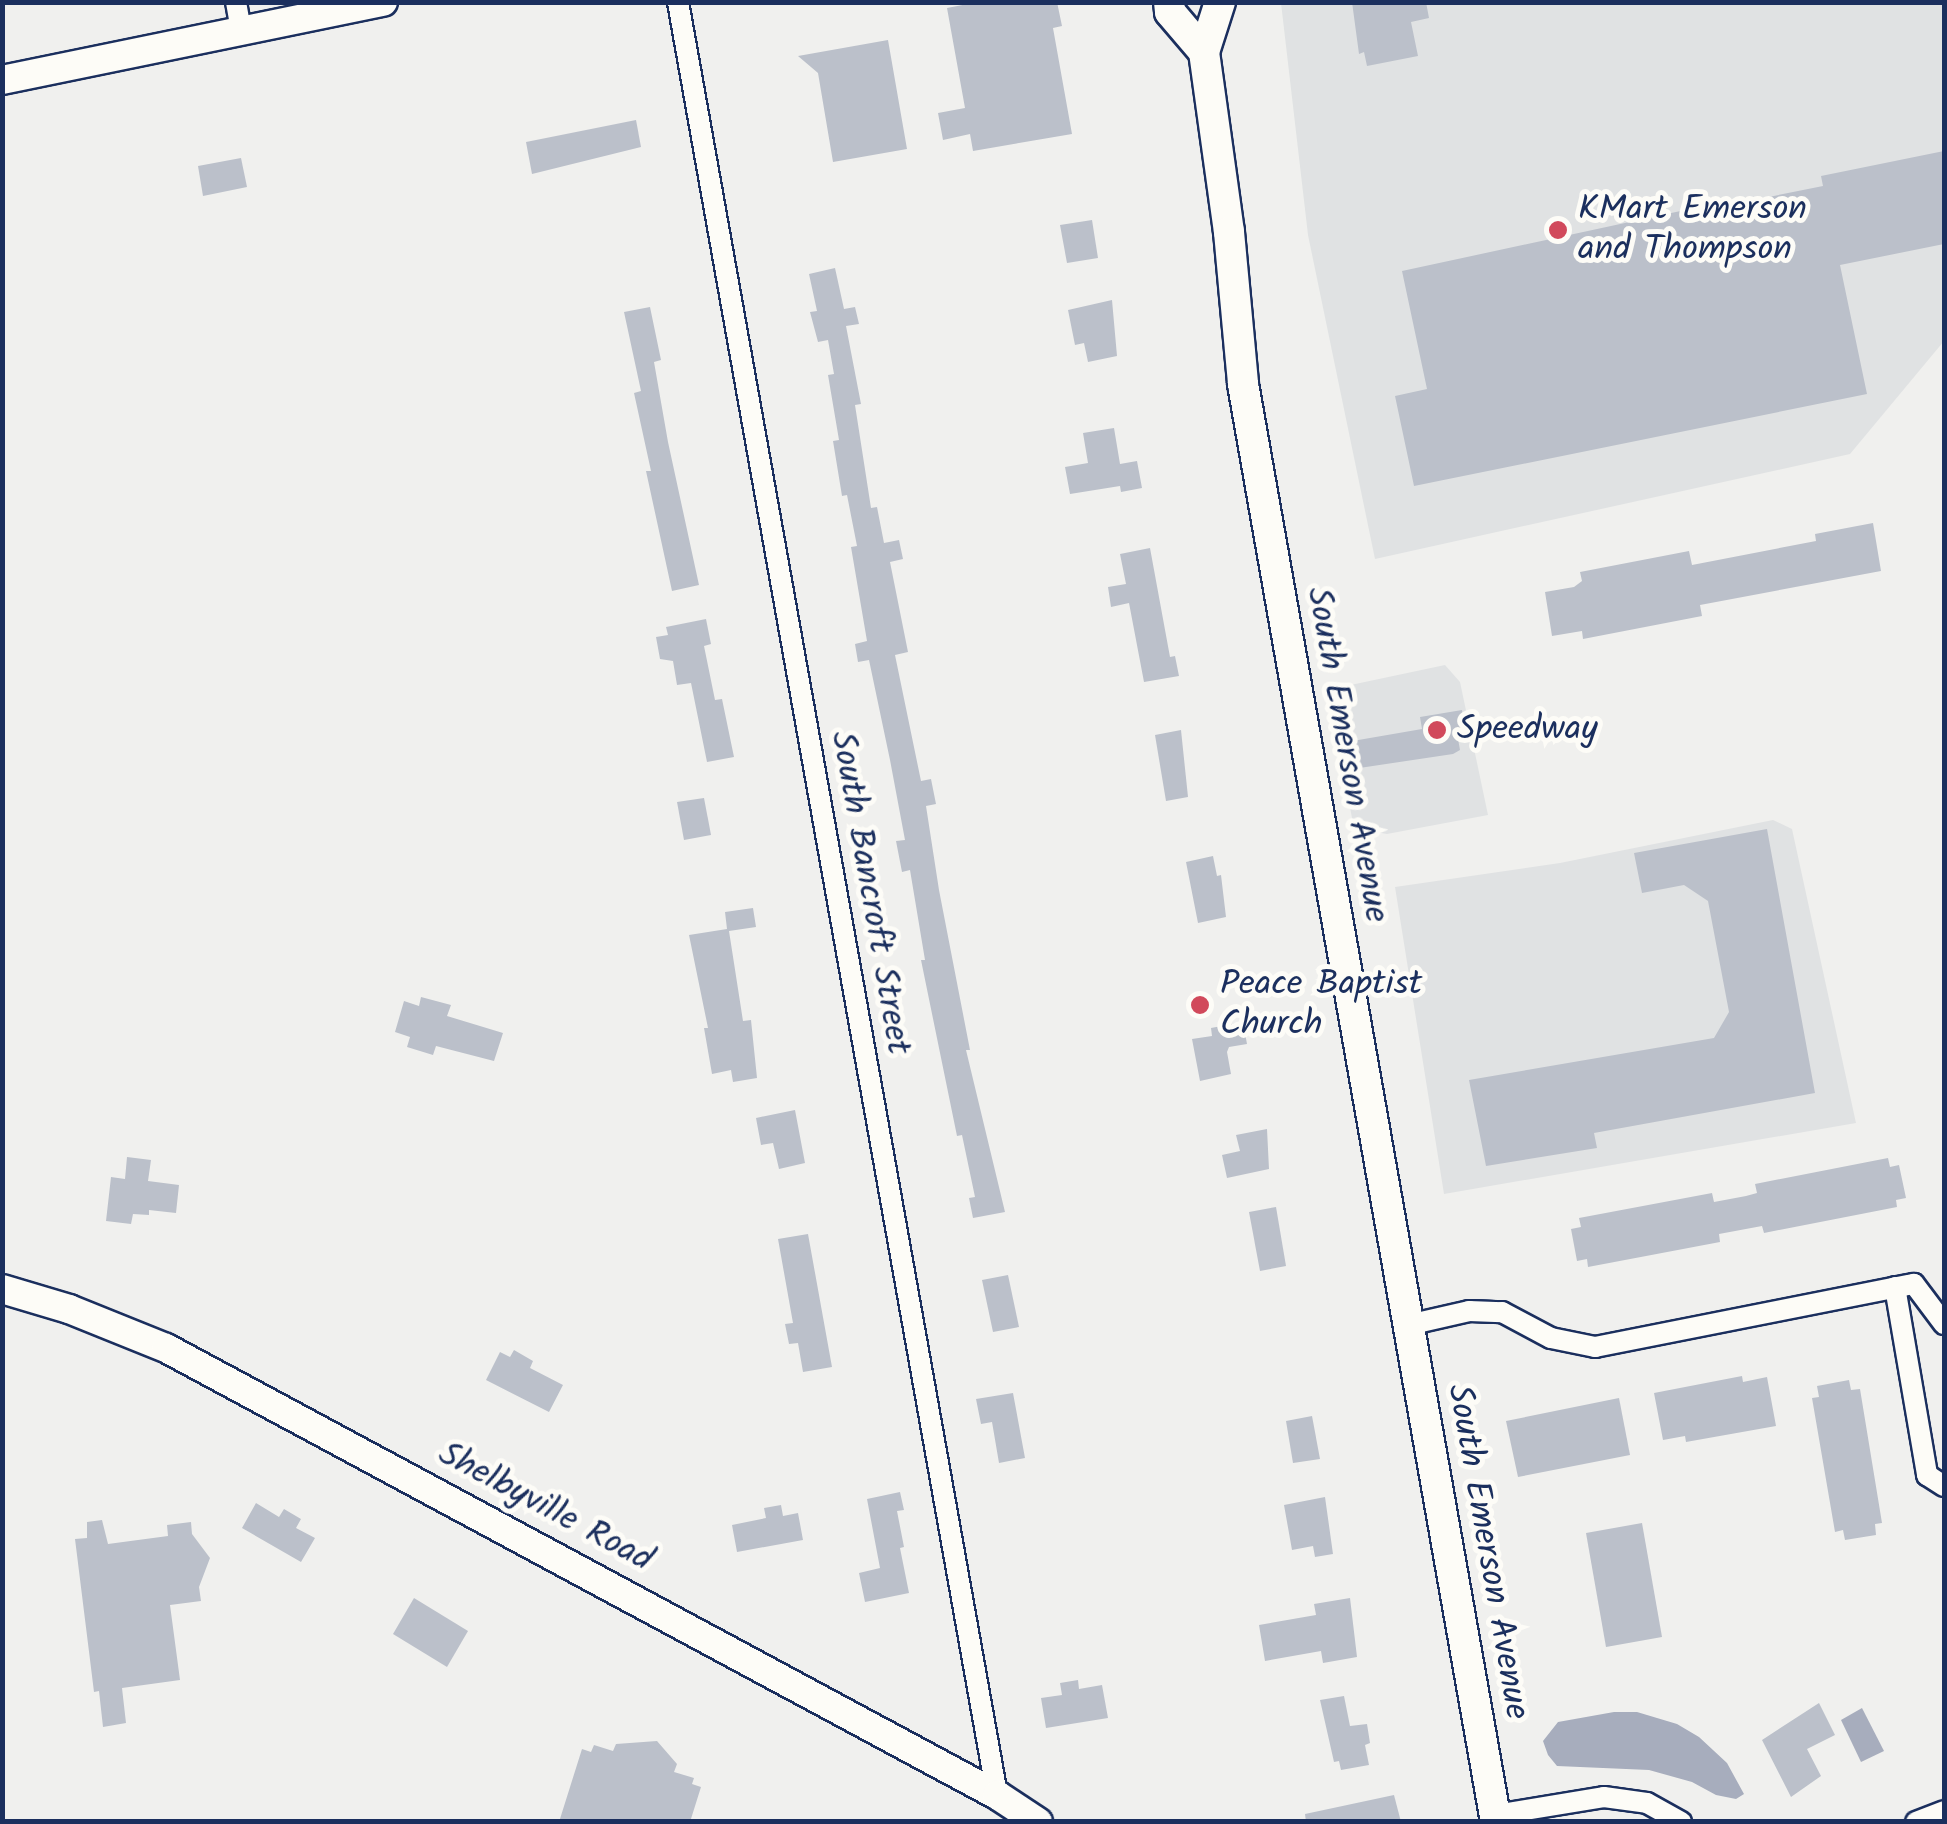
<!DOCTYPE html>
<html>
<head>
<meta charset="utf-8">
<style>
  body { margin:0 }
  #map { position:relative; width:1947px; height:1824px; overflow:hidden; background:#f0f0ee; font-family:Kalam,sans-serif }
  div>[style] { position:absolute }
  .built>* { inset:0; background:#e0e2e3 }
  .water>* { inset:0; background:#a7adbd }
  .building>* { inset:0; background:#bbc0ca }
  .roads { filter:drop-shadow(2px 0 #1b2f5e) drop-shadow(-2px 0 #1b2f5e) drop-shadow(0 2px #1b2f5e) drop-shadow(0 -2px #1b2f5e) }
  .street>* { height:20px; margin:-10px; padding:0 10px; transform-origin:10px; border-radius:10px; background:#fdfcf7 }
  .secondary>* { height:28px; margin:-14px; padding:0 14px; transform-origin:14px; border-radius:14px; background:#fdfcf7 }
  .primary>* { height:30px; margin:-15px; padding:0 15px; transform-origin:15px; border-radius:15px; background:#fdfcf7 }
  .dots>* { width:28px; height:28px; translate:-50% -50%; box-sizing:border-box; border:5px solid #fdfcf7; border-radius:50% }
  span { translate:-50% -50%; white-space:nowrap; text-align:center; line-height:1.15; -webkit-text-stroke:10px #fdfcf7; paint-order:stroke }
  .poi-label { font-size:35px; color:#1b2f5e }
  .left { translate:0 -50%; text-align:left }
  .street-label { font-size:35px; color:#1b2f5e }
  .frame { position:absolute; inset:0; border:5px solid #1b2f5e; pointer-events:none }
</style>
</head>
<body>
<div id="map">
  <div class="built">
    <i style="clip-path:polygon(1281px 3px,1944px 3px,1944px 341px,1850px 454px,1375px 559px,1308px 235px)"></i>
    <i style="clip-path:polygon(1445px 665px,1460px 682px,1488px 815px,1387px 834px,1354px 828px,1327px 690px)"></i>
    <i style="clip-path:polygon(1773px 820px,1792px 829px,1856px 1123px,1444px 1194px,1395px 887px,1560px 863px)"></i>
  </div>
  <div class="water">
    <i style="clip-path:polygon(1862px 1708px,1884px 1751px,1861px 1762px,1841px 1720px)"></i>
    <i style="clip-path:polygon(1614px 1712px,1637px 1712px,1677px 1724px,1699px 1737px,1727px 1763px,1744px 1794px,1736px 1799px,1716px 1795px,1692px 1782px,1649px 1770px,1557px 1766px,1548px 1755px,1543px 1741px,1558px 1722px)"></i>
  </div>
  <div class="building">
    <i style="clip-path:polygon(978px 2px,1057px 2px,1062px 26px,1053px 28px,1072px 134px,973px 151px,970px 134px,943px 140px,938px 113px,965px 108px,947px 8px)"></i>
    <i style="clip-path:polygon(1352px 2px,1426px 2px,1429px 18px,1411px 22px,1418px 56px,1367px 66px,1364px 52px,1359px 54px)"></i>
    <i style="clip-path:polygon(888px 40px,907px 149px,833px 162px,818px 73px,798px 56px)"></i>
    <i style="clip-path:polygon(636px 120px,641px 147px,532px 174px,526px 142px)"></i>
    <i style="clip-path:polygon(1944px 151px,1944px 244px,1840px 265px,1867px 394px,1414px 486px,1395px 396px,1427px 389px,1402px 271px,1713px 204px,1714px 208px,1823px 186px,1821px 176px)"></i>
    <i style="clip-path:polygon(241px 158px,247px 187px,203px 196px,198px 166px)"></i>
    <i style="clip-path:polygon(1092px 220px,1098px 258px,1067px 263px,1060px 225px)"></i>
    <i style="clip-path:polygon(835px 268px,844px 309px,855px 307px,859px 324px,846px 326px,861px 404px,855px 405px,871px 508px,877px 507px,884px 543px,899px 540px,903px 559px,890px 562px,908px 652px,895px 655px,921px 781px,931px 779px,936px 804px,926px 806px,939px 890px,970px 1050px,966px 1050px,1005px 1212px,973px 1218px,969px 1198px,975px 1197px,962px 1135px,957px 1136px,921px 960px,925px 960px,910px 870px,902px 872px,896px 841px,905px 840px,890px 760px,869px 660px,858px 662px,855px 644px,867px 641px,851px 547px,857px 546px,847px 495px,842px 496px,833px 441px,839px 440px,828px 375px,834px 374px,828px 340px,818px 342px,810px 312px,817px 311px,809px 274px)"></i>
    <i style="clip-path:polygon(1112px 300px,1117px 356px,1088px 362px,1084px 343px,1075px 345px,1068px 310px)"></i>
    <i style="clip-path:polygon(650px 307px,661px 360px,654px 362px,668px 442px,699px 585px,672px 591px,646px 471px,651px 471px,634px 393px,641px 391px,624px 312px)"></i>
    <i style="clip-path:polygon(1114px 428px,1120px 464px,1137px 461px,1142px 488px,1121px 492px,1120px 486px,1070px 494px,1065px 467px,1088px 463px,1083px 433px)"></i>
    <i style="clip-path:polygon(1873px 523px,1881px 571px,1700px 605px,1702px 616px,1583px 639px,1582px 631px,1552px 636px,1545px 592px,1574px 587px,1582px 581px,1580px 572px,1689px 551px,1692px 565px,1816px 541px,1815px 534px)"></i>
    <i style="clip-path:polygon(1150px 548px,1170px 657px,1175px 656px,1179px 676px,1144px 682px,1129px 603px,1111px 607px,1108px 587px,1126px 584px,1120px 554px)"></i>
    <i style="clip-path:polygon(706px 619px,711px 644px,704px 646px,715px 700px,722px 699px,734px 757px,707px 762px,691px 683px,677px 685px,673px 661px,660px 659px,656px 637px,668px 635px,666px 627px)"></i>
    <i style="clip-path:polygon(1462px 710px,1465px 732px,1457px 733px,1460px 750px,1453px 754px,1346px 770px,1341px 743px,1422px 729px,1420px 717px)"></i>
    <i style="clip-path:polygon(1181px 730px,1188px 797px,1166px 801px,1155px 735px)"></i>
    <i style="clip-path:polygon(704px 798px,711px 835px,684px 840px,677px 802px)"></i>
    <i style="clip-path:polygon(1767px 829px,1815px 1093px,1594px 1133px,1597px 1148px,1486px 1166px,1469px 1080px,1714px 1038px,1729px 1012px,1708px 901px,1684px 885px,1642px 893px,1634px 853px)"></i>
    <i style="clip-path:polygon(1213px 856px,1217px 876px,1221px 875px,1226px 917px,1198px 923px,1186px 862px)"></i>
    <i style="clip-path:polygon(753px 908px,756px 927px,729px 931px,743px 1021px,751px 1020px,757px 1078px,733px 1082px,731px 1070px,712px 1074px,704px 1028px,708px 1028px,689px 935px,727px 929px,725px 912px)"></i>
    <i style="clip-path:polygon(421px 997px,451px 1005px,447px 1016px,503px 1033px,494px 1061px,436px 1046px,433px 1055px,407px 1047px,410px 1037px,395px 1032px,404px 1001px,419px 1006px)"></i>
    <i style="clip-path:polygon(1243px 1022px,1247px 1044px,1229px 1047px,1227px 1052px,1231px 1074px,1200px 1081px,1192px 1039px,1212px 1036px,1211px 1028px)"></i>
    <i style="clip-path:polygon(795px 1110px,805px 1163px,779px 1169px,773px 1143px,761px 1145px,756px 1118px)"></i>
    <i style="clip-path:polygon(1267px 1129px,1269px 1169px,1227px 1178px,1222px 1155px,1240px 1151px,1236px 1135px)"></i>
    <i style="clip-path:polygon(127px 1157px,151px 1160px,148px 1181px,179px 1185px,176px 1213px,149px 1210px,149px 1215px,133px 1214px,131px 1224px,106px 1221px,111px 1177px,125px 1179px)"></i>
    <i style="clip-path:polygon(1888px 1158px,1890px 1167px,1899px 1165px,1906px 1198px,1896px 1200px,1897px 1207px,1764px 1233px,1762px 1226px,1719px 1234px,1720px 1242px,1588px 1267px,1587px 1259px,1577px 1261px,1571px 1229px,1581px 1227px,1579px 1218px,1712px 1193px,1714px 1202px,1746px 1196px,1757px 1193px,1755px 1184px)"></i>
    <i style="clip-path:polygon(1276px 1207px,1286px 1266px,1260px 1271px,1249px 1212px)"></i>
    <i style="clip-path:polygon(808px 1234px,832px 1367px,803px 1372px,798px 1343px,789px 1344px,785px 1324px,793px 1323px,778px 1239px)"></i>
    <i style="clip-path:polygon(1008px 1275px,1019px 1327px,993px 1332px,982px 1280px)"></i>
    <i style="clip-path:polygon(514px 1350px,533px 1361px,530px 1368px,563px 1385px,549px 1412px,486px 1380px,500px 1352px,510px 1357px)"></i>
    <i style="clip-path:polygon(1742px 1376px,1743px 1382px,1767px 1377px,1776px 1426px,1686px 1442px,1685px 1436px,1663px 1440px,1654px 1393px)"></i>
    <i style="clip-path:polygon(1849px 1380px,1851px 1390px,1860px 1389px,1882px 1523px,1875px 1524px,1876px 1535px,1845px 1540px,1843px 1530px,1835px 1532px,1812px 1398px,1819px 1397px,1817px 1386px)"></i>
    <i style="clip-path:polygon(1013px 1393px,1025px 1458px,999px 1463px,992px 1422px,981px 1424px,976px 1399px)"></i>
    <i style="clip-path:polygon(1619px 1398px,1630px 1455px,1518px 1477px,1506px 1421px)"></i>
    <i style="clip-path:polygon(1312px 1416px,1320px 1459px,1293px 1463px,1286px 1421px)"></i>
    <i style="clip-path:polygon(900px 1492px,904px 1510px,897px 1511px,904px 1547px,900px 1548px,909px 1593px,865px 1602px,859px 1573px,880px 1568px,867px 1499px)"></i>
    <i style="clip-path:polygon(1325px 1497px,1333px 1554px,1315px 1557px,1313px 1546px,1292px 1550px,1284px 1505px)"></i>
    <i style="clip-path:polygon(256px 1503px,279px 1517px,284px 1509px,301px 1519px,296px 1528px,315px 1538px,301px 1562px,242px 1528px)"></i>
    <i style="clip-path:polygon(781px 1505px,783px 1516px,798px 1513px,803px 1540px,737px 1552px,732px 1525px,766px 1518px,764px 1508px)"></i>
    <i style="clip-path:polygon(102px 1520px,108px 1544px,168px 1536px,167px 1525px,191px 1522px,192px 1534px,210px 1558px,199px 1587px,201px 1601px,170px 1605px,180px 1680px,122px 1688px,126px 1723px,103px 1727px,99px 1691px,94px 1692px,75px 1539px,87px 1538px,87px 1522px)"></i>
    <i style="clip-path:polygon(1642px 1523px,1662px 1637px,1606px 1647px,1586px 1533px)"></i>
    <i style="clip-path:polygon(414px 1598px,468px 1631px,447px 1667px,393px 1634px)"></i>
    <i style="clip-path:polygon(1350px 1598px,1357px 1657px,1323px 1663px,1321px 1651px,1265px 1661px,1259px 1625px,1316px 1615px,1314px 1604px)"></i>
    <i style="clip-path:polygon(1078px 1680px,1079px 1689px,1102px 1685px,1108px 1718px,1046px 1728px,1041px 1698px,1062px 1695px,1060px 1683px)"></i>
    <i style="clip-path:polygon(1344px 1696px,1350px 1726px,1367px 1724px,1370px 1743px,1365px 1745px,1369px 1765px,1341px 1770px,1339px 1761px,1334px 1762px,1320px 1700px)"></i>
    <i style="clip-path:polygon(1819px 1703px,1835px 1735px,1807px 1749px,1821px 1776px,1791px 1797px,1762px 1740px)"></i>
    <i style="clip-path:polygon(657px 1741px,677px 1764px,674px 1772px,694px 1778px,692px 1784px,701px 1787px,690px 1822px,559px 1822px,582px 1749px,591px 1752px,594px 1745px,613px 1751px,616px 1744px)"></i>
    <i style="clip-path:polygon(1394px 1795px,1401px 1822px,1306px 1822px,1305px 1814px)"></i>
  </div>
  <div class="roads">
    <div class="street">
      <i style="left:236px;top:2px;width:29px;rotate:80deg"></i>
      <i style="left:678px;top:2px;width:1821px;rotate:79.91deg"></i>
      <i style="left:1895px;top:1287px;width:191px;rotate:80.3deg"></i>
      <i style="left:1927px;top:1475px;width:20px;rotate:33deg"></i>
      <i style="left:1408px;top:1325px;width:63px;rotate:-12.9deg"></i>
      <i style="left:1469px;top:1311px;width:33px;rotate:2deg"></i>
      <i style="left:1502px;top:1312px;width:55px;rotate:28deg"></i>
      <i style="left:1551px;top:1338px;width:45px;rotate:11.6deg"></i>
      <i style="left:1595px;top:1347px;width:325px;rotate:-11.2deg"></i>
      <i style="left:1914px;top:1284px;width:50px;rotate:53.1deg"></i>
      <i style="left:1495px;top:1815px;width:110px;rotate:-9.4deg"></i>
      <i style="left:1604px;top:1797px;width:43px;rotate:7.9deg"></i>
      <i style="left:1647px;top:1803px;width:39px;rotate:29deg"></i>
      <i style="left:1916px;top:1822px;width:30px;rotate:-21deg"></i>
    </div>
    <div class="secondary">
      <i style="left:2px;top:80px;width:389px;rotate:-11.6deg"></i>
      <i style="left:2px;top:1289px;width:70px;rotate:16.6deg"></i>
      <i style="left:69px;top:1309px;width:105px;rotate:21.9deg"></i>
      <i style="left:166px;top:1348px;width:944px;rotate:28.28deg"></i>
      <i style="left:997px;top:1795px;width:49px;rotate:33.4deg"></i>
    </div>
    <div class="primary">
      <i style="left:1169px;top:2px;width:10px;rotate:84deg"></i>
      <i style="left:1170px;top:12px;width:52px;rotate:49.6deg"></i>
      <i style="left:1220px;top:2px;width:52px;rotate:107.7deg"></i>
      <i style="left:1204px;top:52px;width:182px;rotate:82.1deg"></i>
      <i style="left:1229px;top:232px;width:153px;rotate:84.7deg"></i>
      <i style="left:1243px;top:384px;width:1460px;rotate:80.02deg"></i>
    </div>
  </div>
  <div class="dots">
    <i style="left:1558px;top:230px;background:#d1495b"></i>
    <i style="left:1437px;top:730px;background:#d1495b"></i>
    <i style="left:1200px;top:1005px;background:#d1495b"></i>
  </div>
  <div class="poi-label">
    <span class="left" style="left:1578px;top:230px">KMart Emerson<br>and Thompson</span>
    <span class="left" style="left:1457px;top:730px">Speedway</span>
    <span class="left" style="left:1220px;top:1005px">Peace Baptist<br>Church</span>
  </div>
  <div class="street-label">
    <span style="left:1346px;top:755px;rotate:80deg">South Emerson Avenue</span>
    <span style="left:869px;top:893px;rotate:80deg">South Bancroft Street</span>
    <span style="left:545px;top:1508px;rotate:28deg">Shelbyville Road</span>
    <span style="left:1487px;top:1552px;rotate:80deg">South Emerson Avenue</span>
  </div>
  <div class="frame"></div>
</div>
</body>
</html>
